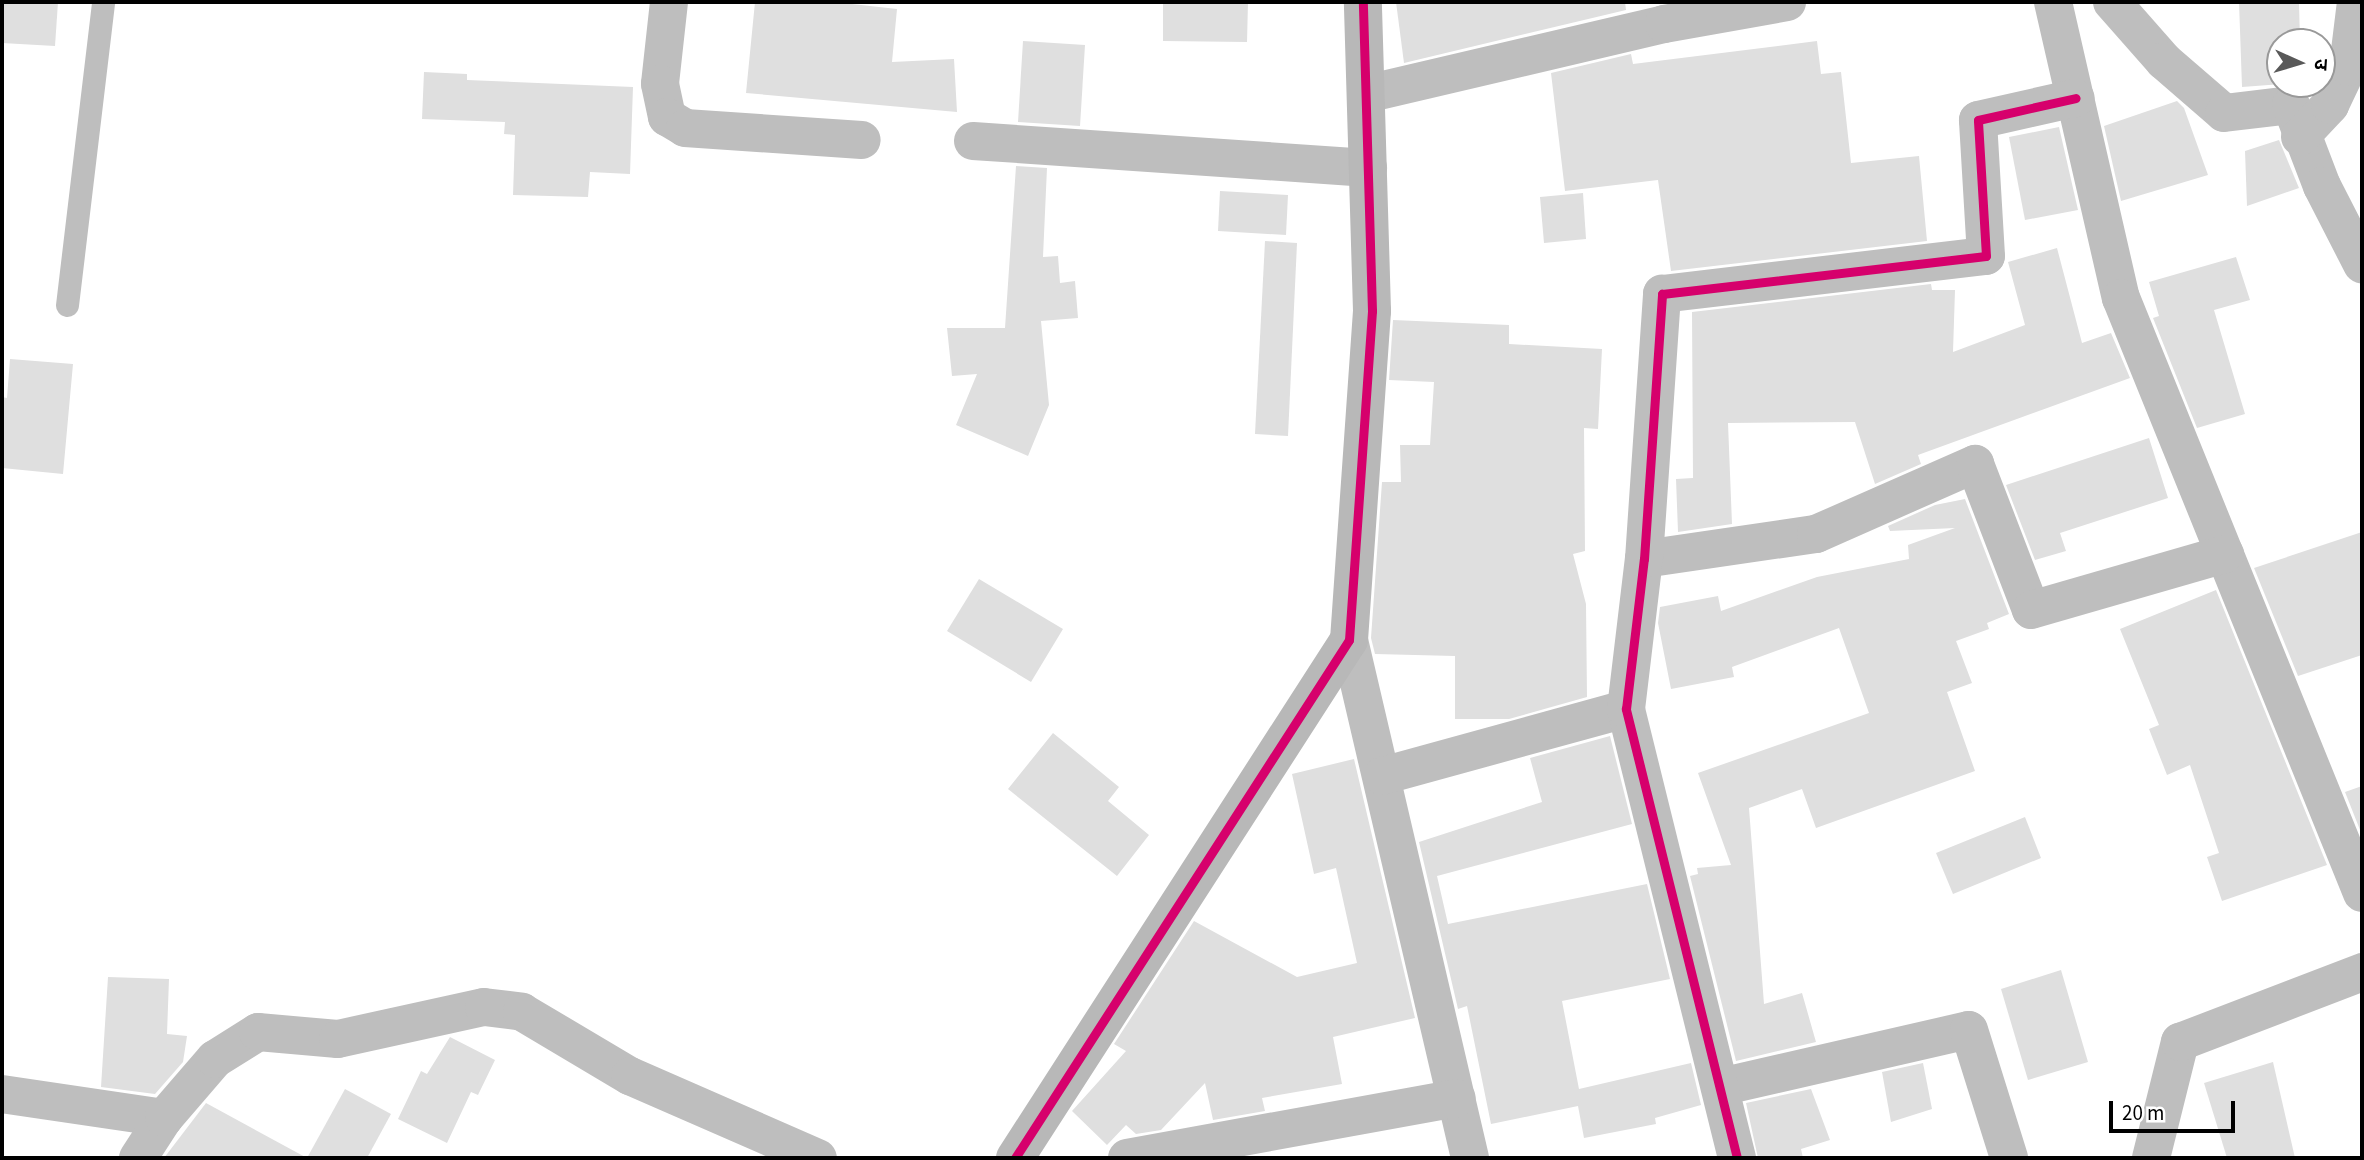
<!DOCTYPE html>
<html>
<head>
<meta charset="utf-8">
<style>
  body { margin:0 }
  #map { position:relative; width:2364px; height:1160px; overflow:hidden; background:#fff; font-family:"Source Sans 3","Noto Sans Devanagari",sans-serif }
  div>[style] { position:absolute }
  .building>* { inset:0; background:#dfdfdf }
  .lane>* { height:23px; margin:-11.5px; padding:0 11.5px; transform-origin:11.5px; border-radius:11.5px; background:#bebebe }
  .street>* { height:38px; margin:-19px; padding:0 19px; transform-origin:19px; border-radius:19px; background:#bebebe }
  .secondary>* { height:38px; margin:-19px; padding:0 19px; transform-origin:19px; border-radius:19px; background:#b8b8b8 }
  .cycleway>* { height:9px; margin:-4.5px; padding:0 4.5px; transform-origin:4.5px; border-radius:4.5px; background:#d6006c }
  span { translate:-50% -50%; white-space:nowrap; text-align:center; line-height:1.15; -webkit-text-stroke:5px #fff; paint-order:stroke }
  .frame { position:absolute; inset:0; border:4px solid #000; pointer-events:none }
  .north { position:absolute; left:2266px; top:28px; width:70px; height:70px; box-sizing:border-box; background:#fff; border:2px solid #999; border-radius:50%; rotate:94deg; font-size:19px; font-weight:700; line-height:28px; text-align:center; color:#000 }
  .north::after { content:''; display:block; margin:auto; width:24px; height:32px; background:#595959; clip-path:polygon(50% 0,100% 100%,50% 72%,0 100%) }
  .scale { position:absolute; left:2109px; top:1101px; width:126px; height:32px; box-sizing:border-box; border:4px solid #000; border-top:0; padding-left:9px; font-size:21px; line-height:24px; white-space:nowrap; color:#000; -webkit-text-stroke:5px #fff; paint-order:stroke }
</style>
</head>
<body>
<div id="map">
  <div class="building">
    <i style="clip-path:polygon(2px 2px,58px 2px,55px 46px,2px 43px)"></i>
    <i style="clip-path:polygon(755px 2px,834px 2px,897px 9px,892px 62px,954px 59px,957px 112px,746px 93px)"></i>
    <i style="clip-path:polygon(1163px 2px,1248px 2px,1247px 42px,1163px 41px)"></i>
    <i style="clip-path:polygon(1396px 2px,1625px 2px,1626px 10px,1404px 63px)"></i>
    <i style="clip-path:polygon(2239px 2px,2299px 2px,2300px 42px,2280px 42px,2282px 84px,2242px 87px)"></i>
    <i style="clip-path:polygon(1023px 41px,1085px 45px,1080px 126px,1018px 122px)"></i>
    <i style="clip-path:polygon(1817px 41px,1821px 74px,1841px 72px,1851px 163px,1919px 156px,1927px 241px,1671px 271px,1658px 180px,1565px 191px,1551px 73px,1631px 54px,1633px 64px)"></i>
    <i style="clip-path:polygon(424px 72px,467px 74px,467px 80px,633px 87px,630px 174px,590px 172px,588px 197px,513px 195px,515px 135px,504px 134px,505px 122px,422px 119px)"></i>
    <i style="clip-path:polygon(2177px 101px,2184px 108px,2208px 175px,2121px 201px,2104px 126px)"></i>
    <i style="clip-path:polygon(2059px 127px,2078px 210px,2025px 220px,2009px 137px)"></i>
    <i style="clip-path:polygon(2279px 140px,2299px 188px,2247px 206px,2245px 151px)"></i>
    <i style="clip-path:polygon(1016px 166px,1047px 168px,1043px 257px,1058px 256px,1060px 283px,1075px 281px,1078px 318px,1041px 321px,1049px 405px,1028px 456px,956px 425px,977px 374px,952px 376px,947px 328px,1005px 328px)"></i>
    <i style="clip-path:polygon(1220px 191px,1288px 195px,1286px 235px,1218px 231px)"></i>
    <i style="clip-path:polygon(1583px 193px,1586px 239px,1544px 243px,1540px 197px)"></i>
    <i style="clip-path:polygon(1265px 241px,1297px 243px,1288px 436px,1255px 434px)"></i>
    <i style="clip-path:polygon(2057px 248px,2082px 343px,2111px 333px,2130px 378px,1918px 455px,1921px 464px,1875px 484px,1855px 422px,1728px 423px,1732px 524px,1678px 532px,1676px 479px,1693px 478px,1692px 312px,1931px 284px,1932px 290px,1955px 290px,1953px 352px,2025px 325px,2008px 262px)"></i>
    <i style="clip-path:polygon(2236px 257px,2250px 300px,2214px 310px,2245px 414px,2197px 428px,2153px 318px,2159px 316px,2149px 282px)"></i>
    <i style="clip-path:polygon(1393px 320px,1509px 325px,1509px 344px,1602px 349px,1598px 429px,1584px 428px,1585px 551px,1573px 554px,1586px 604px,1587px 697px,1509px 719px,1455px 719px,1455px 656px,1375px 654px,1371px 638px,1382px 482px,1401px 482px,1400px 445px,1430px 445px,1434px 382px,1389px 380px)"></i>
    <i style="clip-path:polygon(10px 359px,73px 364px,63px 474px,2px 468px,2px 397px,7px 398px)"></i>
    <i style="clip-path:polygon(2149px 438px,2168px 498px,2060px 533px,2066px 551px,2035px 560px,2006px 485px)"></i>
    <i style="clip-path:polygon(1965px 499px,2009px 614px,1987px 623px,1989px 629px,1956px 641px,1972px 683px,1947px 692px,1975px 771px,1816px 828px,1802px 789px,1749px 808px,1764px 1004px,1802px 993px,1816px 1042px,1736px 1061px,1690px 876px,1698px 874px,1697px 868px,1731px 865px,1698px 773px,1869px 713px,1839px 628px,1732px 667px,1734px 677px,1671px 689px,1658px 623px,1660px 607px,1718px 596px,1721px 611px,1817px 577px,1909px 559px,1908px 545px,1955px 528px,1890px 531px,1888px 526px,1935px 505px)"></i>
    <i style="clip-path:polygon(2362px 532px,2362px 655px,2298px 676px,2254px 568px)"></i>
    <i style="clip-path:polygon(979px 579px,1063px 629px,1031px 682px,947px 631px)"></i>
    <i style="clip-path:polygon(2216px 590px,2327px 865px,2222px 901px,2207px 857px,2219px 853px,2190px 765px,2167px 775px,2149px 729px,2159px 725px,2120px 629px)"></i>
    <i style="clip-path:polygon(1053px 733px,1119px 787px,1108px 801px,1149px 835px,1117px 876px,1008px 789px)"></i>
    <i style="clip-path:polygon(1610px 736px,1632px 824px,1437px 876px,1448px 924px,1647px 884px,1670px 979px,1562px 1001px,1579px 1089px,1691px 1063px,1701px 1105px,1655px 1118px,1656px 1124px,1584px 1138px,1578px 1106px,1491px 1124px,1467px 1006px,1458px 1009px,1419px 842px,1542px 802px,1530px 758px)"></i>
    <i style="clip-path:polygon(1354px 759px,1415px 1018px,1333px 1037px,1342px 1084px,1262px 1098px,1265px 1111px,1213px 1120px,1205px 1083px,1161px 1130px,1136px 1134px,1126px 1125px,1107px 1145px,1072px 1111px,1126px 1051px,1114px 1044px,1194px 921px,1297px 977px,1357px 963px,1336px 868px,1314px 874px,1292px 774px)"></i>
    <i style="clip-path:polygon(2362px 786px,2362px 835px,2345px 792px)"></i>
    <i style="clip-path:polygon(2025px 817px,2041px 858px,1953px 894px,1936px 853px)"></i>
    <i style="clip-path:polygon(2061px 970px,2088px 1062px,2028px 1080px,2001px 989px)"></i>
    <i style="clip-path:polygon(108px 977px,169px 979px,167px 1034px,187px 1036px,183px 1062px,155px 1094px,101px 1087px)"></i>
    <i style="clip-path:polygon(450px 1037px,495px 1060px,478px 1095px,471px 1092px,447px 1143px,398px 1119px,421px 1071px,427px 1074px)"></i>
    <i style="clip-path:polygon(2273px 1062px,2295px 1158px,2227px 1158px,2204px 1083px)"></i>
    <i style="clip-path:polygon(1923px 1063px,1932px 1109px,1891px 1122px,1882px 1072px)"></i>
    <i style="clip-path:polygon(345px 1089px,391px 1114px,367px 1158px,307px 1158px)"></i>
    <i style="clip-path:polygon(1811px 1089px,1830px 1140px,1801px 1149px,1803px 1158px,1758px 1158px,1746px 1103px)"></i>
    <i style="clip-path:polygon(206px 1103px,307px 1158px,164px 1158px)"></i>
  </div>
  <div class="lane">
    <i style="left:67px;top:305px;width:305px;rotate:-83.2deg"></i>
  </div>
  <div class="street">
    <i style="left:669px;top:2px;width:82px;rotate:96.3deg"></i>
    <i style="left:660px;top:84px;width:34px;rotate:78deg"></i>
    <i style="left:667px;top:117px;width:21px;rotate:31deg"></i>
    <i style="left:685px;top:128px;width:177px;rotate:3.9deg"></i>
    <i style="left:2053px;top:2px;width:304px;rotate:77.1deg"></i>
    <i style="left:2121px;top:298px;width:642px;rotate:67.95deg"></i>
    <i style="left:2112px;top:2px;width:79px;rotate:48.6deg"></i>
    <i style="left:2164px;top:61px;width:79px;rotate:40.9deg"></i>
    <i style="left:2224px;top:113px;width:67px;rotate:-6.8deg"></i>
    <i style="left:2291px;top:105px;width:87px;rotate:69.1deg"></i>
    <i style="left:2322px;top:186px;width:88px;rotate:62.9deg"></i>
    <i style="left:1366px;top:94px;width:306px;rotate:-13.2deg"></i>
    <i style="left:1664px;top:24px;width:125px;rotate:-10.1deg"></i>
    <i style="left:2300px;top:137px;width:44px;rotate:-46.8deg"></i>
    <i style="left:2330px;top:105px;width:42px;rotate:-64.7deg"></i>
    <i style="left:2348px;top:67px;width:65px;rotate:-83deg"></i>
    <i style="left:973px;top:141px;width:396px;rotate:3.9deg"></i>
    <i style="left:1644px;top:559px;width:174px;rotate:-8.3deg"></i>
    <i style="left:1816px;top:534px;width:174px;rotate:-23.8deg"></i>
    <i style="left:1975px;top:464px;width:156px;rotate:69deg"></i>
    <i style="left:2031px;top:610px;width:202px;rotate:-16.1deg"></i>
    <i style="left:1349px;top:640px;width:532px;rotate:76.85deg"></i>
    <i style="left:1382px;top:776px;width:253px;rotate:-15.4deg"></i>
    <i style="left:1720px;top:1087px;width:255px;rotate:-12.9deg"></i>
    <i style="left:1969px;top:1030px;width:134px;rotate:72.6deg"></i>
    <i style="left:2px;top:1094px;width:164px;rotate:8.4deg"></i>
    <i style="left:138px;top:1158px;width:48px;rotate:-57deg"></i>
    <i style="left:164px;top:1118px;width:78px;rotate:-49.2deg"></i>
    <i style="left:215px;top:1059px;width:51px;rotate:-32.1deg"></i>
    <i style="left:258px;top:1032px;width:80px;rotate:5deg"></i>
    <i style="left:338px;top:1039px;width:149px;rotate:-12.4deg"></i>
    <i style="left:484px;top:1007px;width:38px;rotate:7deg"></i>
    <i style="left:522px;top:1012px;width:126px;rotate:30.7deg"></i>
    <i style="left:630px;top:1076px;width:205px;rotate:23.6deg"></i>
    <i style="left:1127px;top:1158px;width:335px;rotate:-10.3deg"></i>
    <i style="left:1737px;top:1158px;width:463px;rotate:-103.9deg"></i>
    <i style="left:1626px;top:709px;width:151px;rotate:-83.2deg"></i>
    <i style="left:1644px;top:559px;width:266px;rotate:-86.1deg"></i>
    <i style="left:1662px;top:294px;width:326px;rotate:-6.7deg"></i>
    <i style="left:1986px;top:256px;width:136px;rotate:-93.4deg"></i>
    <i style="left:1978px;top:120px;width:100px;rotate:-12.7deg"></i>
    <i style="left:2151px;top:1158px;width:120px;rotate:-76deg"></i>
    <i style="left:2180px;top:1042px;width:195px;rotate:-21deg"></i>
  </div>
  <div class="secondary">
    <i style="left:1015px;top:1158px;width:616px;rotate:-57.19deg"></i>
    <i style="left:1349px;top:640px;width:330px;rotate:-86deg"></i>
    <i style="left:1372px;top:311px;width:309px;rotate:-91.7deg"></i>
  </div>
  <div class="cycleway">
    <i style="left:1015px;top:1158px;width:616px;rotate:-57.19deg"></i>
    <i style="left:1349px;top:640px;width:330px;rotate:-86deg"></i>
    <i style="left:1372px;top:311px;width:309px;rotate:-91.7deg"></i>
    <i style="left:1737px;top:1158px;width:463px;rotate:-103.9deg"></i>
    <i style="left:1626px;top:709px;width:151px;rotate:-83.2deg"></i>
    <i style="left:1644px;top:559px;width:266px;rotate:-86.1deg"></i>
    <i style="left:1662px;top:294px;width:326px;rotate:-6.7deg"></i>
    <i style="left:1986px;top:256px;width:136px;rotate:-93.4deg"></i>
    <i style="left:1978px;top:120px;width:100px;rotate:-12.7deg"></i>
  </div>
  <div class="frame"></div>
  <div class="north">उ</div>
  <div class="scale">20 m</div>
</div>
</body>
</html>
